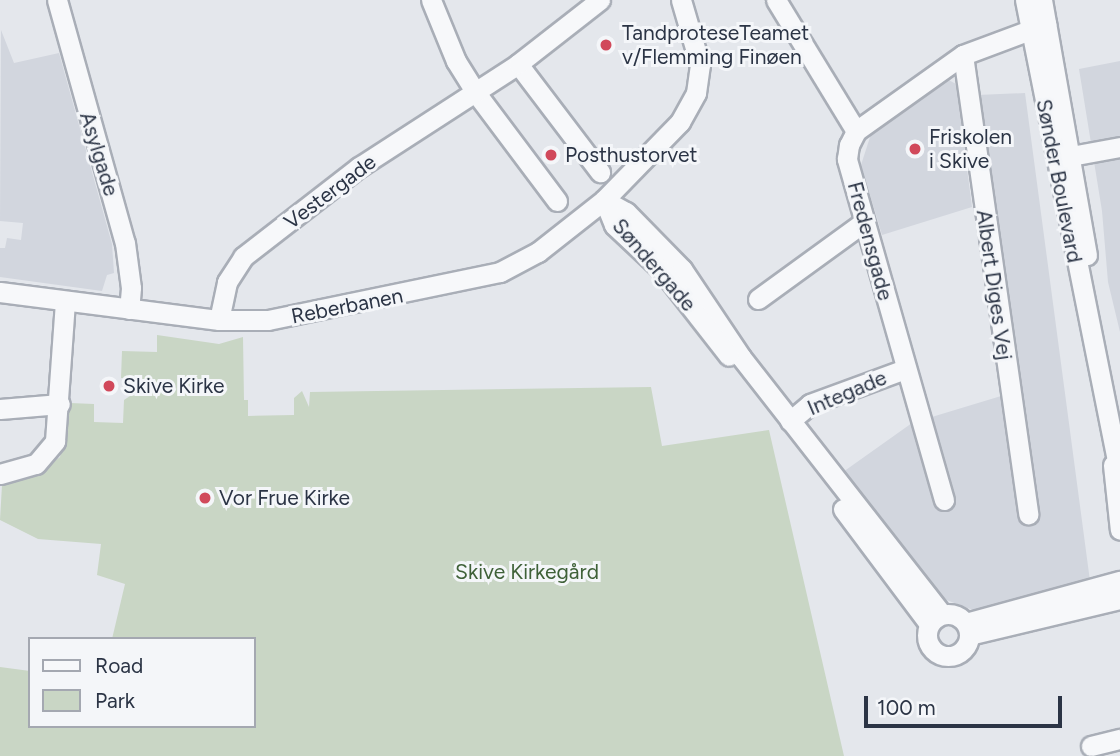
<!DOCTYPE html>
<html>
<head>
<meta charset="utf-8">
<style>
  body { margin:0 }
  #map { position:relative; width:1120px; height:756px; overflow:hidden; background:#e4e7ec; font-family:Figtree,sans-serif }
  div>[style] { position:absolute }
  .built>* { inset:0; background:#d2d6de }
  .green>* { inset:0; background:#c9d6c5 }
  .roads { filter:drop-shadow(2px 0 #a9aeb7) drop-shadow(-2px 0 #a9aeb7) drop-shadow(0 2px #a9aeb7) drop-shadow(0 -2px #a9aeb7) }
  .minor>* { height:19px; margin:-9.5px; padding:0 9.5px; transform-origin:9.5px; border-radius:9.5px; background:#f7f8fa }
  .minor>.ring { margin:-9.5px; padding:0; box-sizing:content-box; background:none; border:19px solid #f7f8fa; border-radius:50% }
  .dots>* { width:19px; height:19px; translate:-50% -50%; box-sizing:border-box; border:4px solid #f4f6f9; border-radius:50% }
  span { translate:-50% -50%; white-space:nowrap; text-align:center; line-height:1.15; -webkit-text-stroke:6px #f4f6f9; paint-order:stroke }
  .poi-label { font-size:21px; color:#2b3445 }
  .left { translate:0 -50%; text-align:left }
  .street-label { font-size:21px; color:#2b3445 }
  .park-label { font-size:21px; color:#3f6138 }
  .legend { position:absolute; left:28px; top:637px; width:228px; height:91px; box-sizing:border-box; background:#f4f6f9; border:2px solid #a4a8b1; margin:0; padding:9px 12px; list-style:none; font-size:21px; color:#2b3445 }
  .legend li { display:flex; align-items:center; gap:14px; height:35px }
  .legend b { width:35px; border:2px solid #a4a8b1 }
  .scale { position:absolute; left:864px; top:696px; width:198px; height:32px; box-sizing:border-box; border:4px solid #2b3445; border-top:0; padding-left:9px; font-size:21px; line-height:24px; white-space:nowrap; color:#2b3445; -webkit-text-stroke:5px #f4f6f9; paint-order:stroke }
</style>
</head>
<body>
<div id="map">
  <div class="built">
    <i style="clip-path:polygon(1px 30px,14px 63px,59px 53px,112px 244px,114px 273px,107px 275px,102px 291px,0 277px,0 248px,5px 248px,7px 238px,21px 240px,23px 223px,0 221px)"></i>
    <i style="clip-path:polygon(1120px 61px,1120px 332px,1108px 282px,1102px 211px,1079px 69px)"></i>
    <i style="clip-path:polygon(945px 78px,956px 84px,972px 207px,882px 235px,861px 165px,871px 134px)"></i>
    <i style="clip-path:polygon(1025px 93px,1090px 581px,976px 611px,941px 598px,843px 472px,912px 423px,1011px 393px,977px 95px)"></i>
  </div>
  <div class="green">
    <i style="clip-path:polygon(157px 335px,219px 344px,243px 337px,244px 400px,248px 400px,248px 416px,294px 415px,294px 398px,302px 391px,309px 407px,310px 392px,651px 387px,662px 446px,769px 430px,844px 756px,0 756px,0 667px,30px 671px,30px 726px,254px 726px,254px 639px,112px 639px,125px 584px,97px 575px,101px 544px,38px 539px,0 520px,2px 485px,38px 474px,60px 457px,70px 403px,94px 404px,94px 422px,123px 423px,124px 400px,130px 396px,130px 379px,121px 378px,122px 351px,157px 352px)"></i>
  </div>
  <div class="roads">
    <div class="minor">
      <i style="left:57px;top:0;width:252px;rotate:74.4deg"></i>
      <i style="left:125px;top:243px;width:45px;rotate:82.4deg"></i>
      <i style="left:131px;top:288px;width:21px;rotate:95deg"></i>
      <i style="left:431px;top:0;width:66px;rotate:67.7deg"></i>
      <i style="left:456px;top:61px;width:38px;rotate:58deg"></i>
      <i style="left:476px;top:93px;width:135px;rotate:53.1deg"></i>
      <i style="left:776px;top:0;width:153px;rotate:58.6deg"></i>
      <i style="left:1025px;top:0;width:486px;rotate:78.7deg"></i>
      <i style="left:1042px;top:0;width:259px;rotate:80deg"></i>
      <i style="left:963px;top:55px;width:464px;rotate:81.9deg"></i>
      <i style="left:518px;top:64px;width:136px;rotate:52.8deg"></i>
      <i style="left:1060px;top:158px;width:61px;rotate:-10.4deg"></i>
      <i style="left:604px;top:200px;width:25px;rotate:29deg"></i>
      <i style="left:626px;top:212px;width:80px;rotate:45.5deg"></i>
      <i style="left:682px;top:269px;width:106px;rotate:56.2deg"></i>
      <i style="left:741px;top:357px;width:326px;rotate:52deg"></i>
      <i style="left:604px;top:200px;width:27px;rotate:68deg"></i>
      <i style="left:614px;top:225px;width:64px;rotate:43.1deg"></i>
      <i style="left:661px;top:269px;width:110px;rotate:52deg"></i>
      <i style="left:0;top:292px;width:221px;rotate:7.3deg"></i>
      <i style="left:219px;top:320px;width:49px"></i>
      <i style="left:268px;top:320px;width:237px;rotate:-11.7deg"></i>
      <i style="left:500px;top:272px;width:43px;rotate:-27.8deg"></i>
      <i style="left:538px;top:252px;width:84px;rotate:-38.2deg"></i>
      <i style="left:604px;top:200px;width:109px;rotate:-45.7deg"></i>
      <i style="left:680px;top:122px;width:33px;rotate:-61deg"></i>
      <i style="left:696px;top:93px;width:28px;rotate:-82deg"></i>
      <i style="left:700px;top:65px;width:68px;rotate:-106.3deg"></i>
      <i style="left:758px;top:299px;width:131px;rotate:-36deg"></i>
      <i style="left:219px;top:320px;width:39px;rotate:-78deg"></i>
      <i style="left:227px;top:282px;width:30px;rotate:-57deg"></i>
      <i style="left:243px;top:257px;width:147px;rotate:-37.8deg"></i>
      <i style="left:359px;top:167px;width:189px;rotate:-32.9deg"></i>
      <i style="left:518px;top:64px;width:104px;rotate:-38deg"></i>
      <i style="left:0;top:409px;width:60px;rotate:-4.8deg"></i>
      <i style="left:790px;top:421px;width:26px;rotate:-40deg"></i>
      <i style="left:810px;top:404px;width:101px;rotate:-20.2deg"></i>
      <i style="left:1113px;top:465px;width:65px;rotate:83.9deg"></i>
      <i style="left:0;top:474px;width:37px;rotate:-16deg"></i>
      <i style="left:36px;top:464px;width:30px;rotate:-50deg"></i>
      <i style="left:55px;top:441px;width:138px;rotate:-85.9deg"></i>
      <i style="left:944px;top:500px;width:355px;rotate:-105.9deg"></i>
      <i style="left:847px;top:159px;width:14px;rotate:-82deg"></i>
      <i style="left:849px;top:145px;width:16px;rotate:-63deg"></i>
      <i style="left:856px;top:131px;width:131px;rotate:-35.4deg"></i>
      <i style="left:963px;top:55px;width:89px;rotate:-20.5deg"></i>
      <i style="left:843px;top:509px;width:144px;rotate:53.2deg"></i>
      <i class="ring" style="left:927px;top:614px;width:23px;height:23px"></i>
      <i style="left:966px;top:623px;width:160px;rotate:-15.3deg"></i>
      <i style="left:969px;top:635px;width:155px;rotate:-13.4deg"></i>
      <i style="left:1091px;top:746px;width:30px;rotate:-14deg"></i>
    </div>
  </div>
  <div class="dots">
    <i style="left:606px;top:45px;background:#d1495b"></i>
    <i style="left:915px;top:149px;background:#d1495b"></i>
    <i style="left:551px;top:155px;background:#d1495b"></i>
    <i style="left:109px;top:386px;background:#d1495b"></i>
    <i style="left:205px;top:498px;background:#d1495b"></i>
  </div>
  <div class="poi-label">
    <span class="left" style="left:622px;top:45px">TandproteseTeamet<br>v/Flemming Finøen</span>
    <span class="left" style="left:929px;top:149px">Friskolen<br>i Skive</span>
    <span class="left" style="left:565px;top:155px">Posthustorvet</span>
    <span class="left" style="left:123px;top:386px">Skive Kirke</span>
    <span class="left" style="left:219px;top:498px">Vor Frue Kirke</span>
  </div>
  <div class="street-label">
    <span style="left:99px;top:154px;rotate:73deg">Asylgade</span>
    <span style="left:1059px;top:181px;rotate:79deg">Sønder Boulevard</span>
    <span style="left:330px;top:192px;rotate:-37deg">Vestergade</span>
    <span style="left:870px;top:241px;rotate:75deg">Fredensgade</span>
    <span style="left:654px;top:265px;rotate:49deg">Søndergade</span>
    <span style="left:994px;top:285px;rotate:82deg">Albert Diges Vej</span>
    <span style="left:347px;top:306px;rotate:-11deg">Reberbanen</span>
    <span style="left:847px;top:393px;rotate:-23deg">Integade</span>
  </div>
  <div class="park-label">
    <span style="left:527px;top:572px">Skive Kirkegård</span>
  </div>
  <ul class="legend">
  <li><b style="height:9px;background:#f7f8fa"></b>Road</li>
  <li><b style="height:19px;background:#c9d6c5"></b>Park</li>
  </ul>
  <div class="scale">100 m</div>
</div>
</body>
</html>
